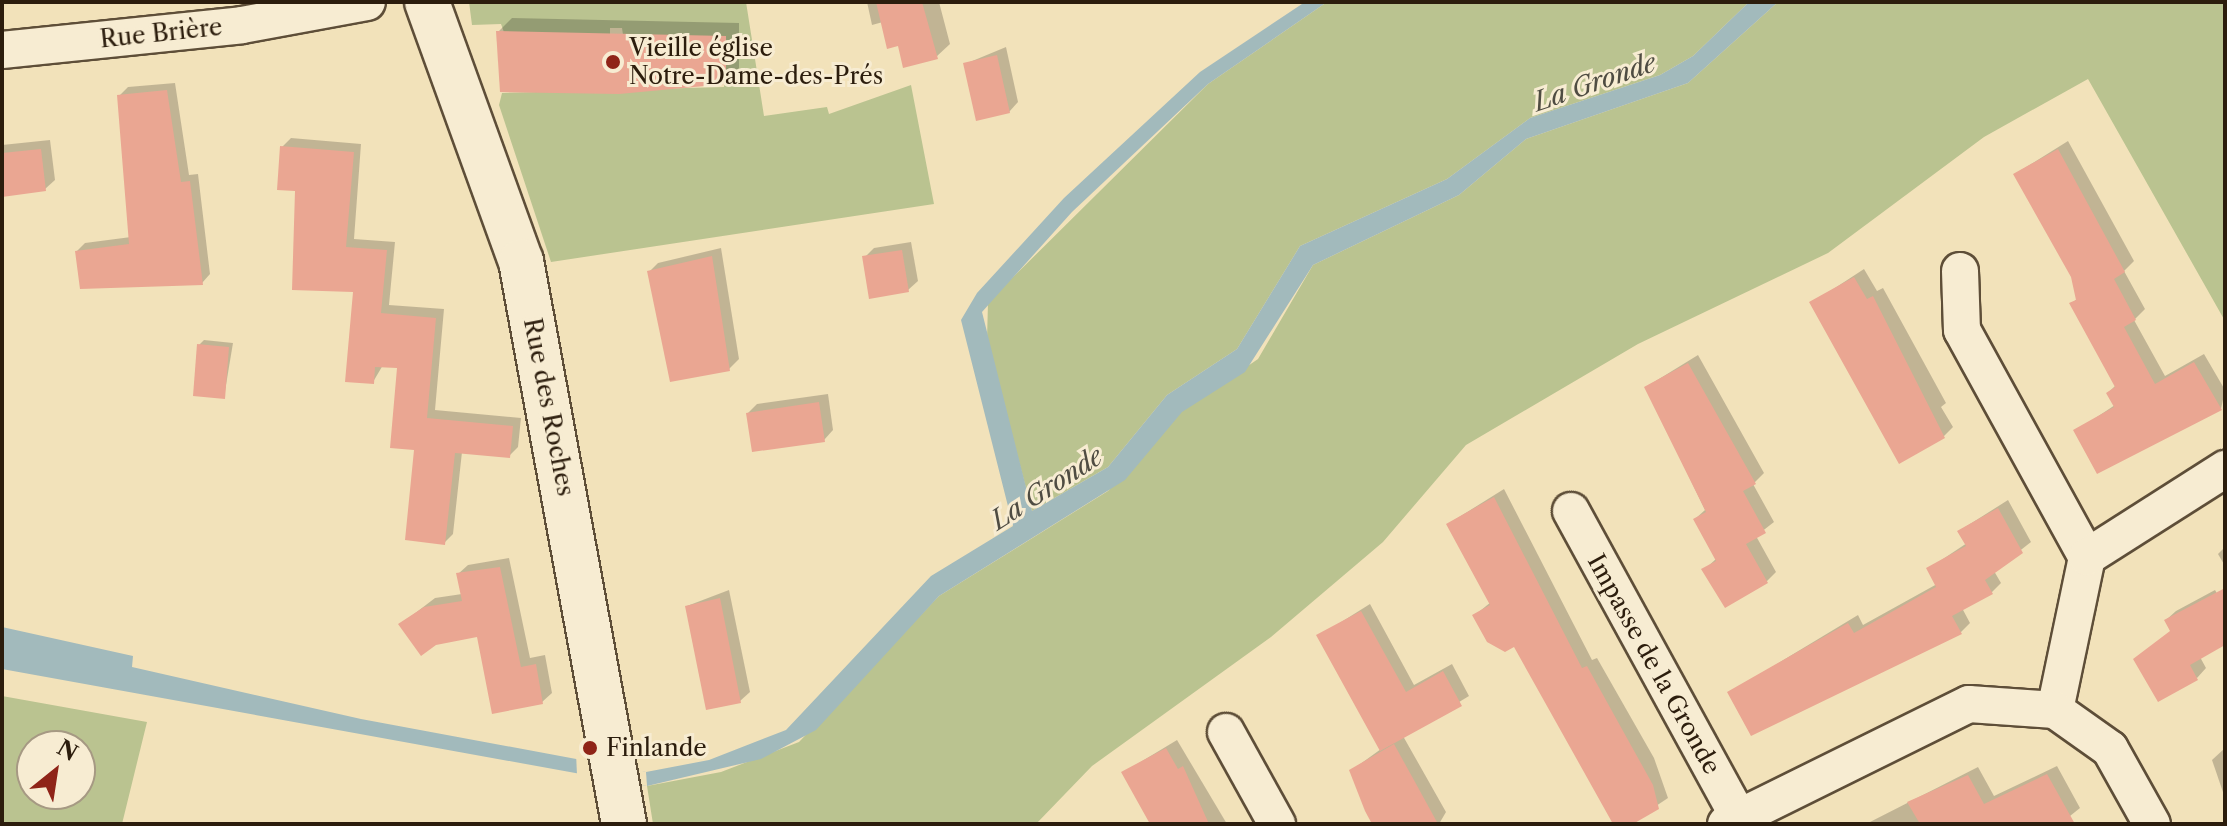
<!DOCTYPE html>
<html>
<head>
<meta charset="utf-8">
<style>
  body { margin:0 }
  #map { position:relative; width:2227px; height:826px; overflow:hidden; background:#f2e2ba; font-family:"Libre Caslon Text",serif }
  div>[style] { position:absolute }
  .green>* { inset:0; background:#bac390 }
  .water>* { inset:0; background:#a2babc }
  .pier>* { inset:0; background:#f2e2ba }
  .shadow>* { inset:0; background:#0003 }
  .building>* { inset:0; background:#eaa692 }
  .roads { filter:drop-shadow(2px 0 #5e4e38) drop-shadow(-2px 0 #5e4e38) drop-shadow(0 2px #5e4e38) drop-shadow(0 -2px #5e4e38) }
  .minor>* { height:36px; margin:-18px; padding:0 18px; transform-origin:18px; border-radius:18px; background:#f7ecd2 }
  .tertiary>* { height:44px; margin:-22px; padding:0 22px; transform-origin:22px; border-radius:22px; background:#f7ecd2 }
  .dots>* { width:22px; height:22px; translate:-50% -50%; box-sizing:border-box; border:4px solid #f7ecd2; border-radius:50% }
  span { translate:-50% -50%; white-space:nowrap; text-align:center; line-height:1.15; -webkit-text-stroke:6px #f7ecd2; paint-order:stroke }
  .street-label { font-size:24px; color:#2c1d0d }
  .poi-label { font-size:24px; color:#2c1d0d }
  .left { translate:0 -50%; text-align:left }
  .water-label { font-size:26px; color:#4f4c42; font-style:italic }
  .frame { position:absolute; inset:0; border:4px solid #2c1d0d; pointer-events:none }
  .north { position:absolute; left:16px; top:730px; width:80px; height:80px; box-sizing:border-box; background:#f7ecd2; border:2px solid #a69983; border-radius:50%; rotate:30deg; font-size:22px; font-weight:700; line-height:32px; text-align:center; color:#2c1d0d }
  .north::after { content:''; display:block; margin:auto; width:28px; height:36px; background:#8f2418; clip-path:polygon(50% 0,100% 100%,50% 72%,0 100%) }
</style>
</head>
<body>
<div id="map">
  <div class="green">
    <i style="clip-path:polygon(469px 2px,746px 2px,764px 116px,827px 107px,829px 114px,911px 85px,934px 204px,551px 262px,499px 105px,502px 93px,724px 87px,726px 38px,623px 35px,622px 28px,610px 28px,610px 35px,505px 35px,501px 24px,472px 25px)"></i>
    <i style="clip-path:polygon(1327px 2px,1749px 2px,1693px 56px,1660px 75px,1530px 118px,1447px 179px,1300px 246px,1237px 349px,1167px 395px,1108px 467px,1032px 511px,987px 340px,988px 302px,1208px 84px)"></i>
    <i style="clip-path:polygon(1778px 2px,2225px 2px,2225px 321px,2088px 79px,1984px 137px,1828px 253px,1638px 344px,1466px 445px,1383px 542px,1271px 637px,1092px 766px,1036px 824px,653px 824px,647px 786px,721px 772px,799px 742px,939px 596px,1108px 491px,1181px 412px,1258px 359px,1313px 265px,1459px 195px,1526px 139px,1688px 83px)"></i>
    <i style="clip-path:polygon(evenodd,2px 696px,147px 722px,122px 824px,2px 824px,2px 696px,80px 746px,80px 794px,32px 794px,32px 746px,80px 746px)"></i>
  </div>
  <div class="water">
    <i style="clip-path:polygon(1305px 2px,1327px 2px,1208px 84px,1072px 212px,982px 312px,1032px 511px,1108px 467px,1167px 395px,1237px 349px,1300px 246px,1447px 179px,1530px 118px,1660px 75px,1693px 56px,1749px 2px,1778px 2px,1688px 83px,1526px 139px,1459px 195px,1313px 265px,1245px 372px,1182px 412px,1125px 480px,939px 596px,816px 730px,761px 759px,647px 786px,2px 669px,2px 627px,133px 656px,132px 667px,361px 719px,646px 772px,709px 760px,786px 730px,931px 576px,1013px 526px,961px 320px,977px 293px,1064px 198px,1200px 72px)"></i>
  </div>
  <div class="pier">
    <i style="clip-path:polygon(576px 753px,646px 772px,647px 786px,577px 775px)"></i>
  </div>
  <div class="shadow">
    <i style="clip-path:polygon(867px 2px,939px 2px,950px 44px,936px 57px,899px 44px,883px 22px,872px 25px)"></i>
    <i style="clip-path:polygon(512px 18px,739px 23px,739px 68px,725px 82px,498px 32px)"></i>
    <i style="clip-path:polygon(1006px 47px,1018px 102px,1009px 112px,965px 64px)"></i>
    <i style="clip-path:polygon(175px 83px,189px 175px,198px 174px,210px 274px,202px 283px,77px 251px,85px 243px,131px 237px,119px 96px,128px 87px)"></i>
    <i style="clip-path:polygon(291px 138px,361px 144px,354px 239px,395px 242px,389px 305px,444px 309px,435px 410px,521px 418px,518px 447px,509px 456px,462px 452px,453px 534px,444px 543px,399px 367px,383px 365px,373px 382px,356px 291px,297px 189px,282px 147px)"></i>
    <i style="clip-path:polygon(50px 140px,55px 180px,45px 189px,2px 195px,2px 145px)"></i>
    <i style="clip-path:polygon(2068px 141px,2134px 261px,2124px 271px,2145px 309px,2134px 320px,2165px 376px,2204px 354px,2225px 390px,2221px 409px,2076px 431px,2115px 405px,2108px 393px,2116px 385px,2071px 304px,2078px 298px,2073px 277px,2015px 174px)"></i>
    <i style="clip-path:polygon(911px 242px,918px 281px,908px 290px,865px 257px,874px 248px)"></i>
    <i style="clip-path:polygon(721px 248px,739px 359px,729px 369px,649px 272px,658px 263px)"></i>
    <i style="clip-path:polygon(1864px 269px,1877px 291px,1883px 288px,1946px 403px,1941px 407px,1953px 427px,1943px 437px,1812px 303px)"></i>
    <i style="clip-path:polygon(204px 340px,233px 343px,224px 397px,199px 345px)"></i>
    <i style="clip-path:polygon(1698px 355px,1764px 473px,1753px 484px,1774px 522px,1756px 536px,1776px 572px,1766px 582px,1704px 570px,1717px 558px,1695px 519px,1705px 510px,1646px 387px)"></i>
    <i style="clip-path:polygon(828px 394px,833px 430px,824px 440px,748px 413px,757px 404px)"></i>
    <i style="clip-path:polygon(1504px 489px,1592px 660px,1597px 658px,1654px 758px,1668px 798px,1629px 824px,1615px 824px,1515px 644px,1475px 615px,1491px 602px,1448px 524px)"></i>
    <i style="clip-path:polygon(2008px 500px,2031px 542px,1994px 571px,2001px 583px,1992px 592px,1962px 608px,1970px 623px,1961px 632px,1729px 693px,1858px 615px,1863px 625px,1937px 584px,1928px 569px,1967px 543px,1959px 531px)"></i>
    <i style="clip-path:polygon(2225px 547px,2225px 566px,2218px 554px)"></i>
    <i style="clip-path:polygon(509px 558px,530px 658px,545px 655px,552px 693px,542px 702px,479px 635px,401px 624px,435px 598px,462px 594px,458px 574px,468px 565px)"></i>
    <i style="clip-path:polygon(729px 590px,750px 692px,740px 701px,687px 606px)"></i>
    <i style="clip-path:polygon(2215px 590px,2225px 607px,2225px 643px,2200px 657px,2206px 668px,2197px 678px,2135px 659px,2180px 626px,2166px 620px,2176px 611px)"></i>
    <i style="clip-path:polygon(1370px 604px,1414px 685px,1452px 664px,1469px 696px,1403px 736px,1446px 812px,1439px 824px,1377px 824px,1352px 770px,1381px 749px,1319px 636px)"></i>
    <i style="clip-path:polygon(1177px 740px,1227px 824px,1153px 824px,1124px 772px)"></i>
    <i style="clip-path:polygon(2225px 748px,2225px 798px,2212px 760px)"></i>
    <i style="clip-path:polygon(2057px 766px,2080px 808px,2060px 824px,1866px 824px,1978px 767px,1994px 796px)"></i>
  </div>
  <div class="building">
    <i style="clip-path:polygon(876px 2px,922px 2px,938px 59px,903px 68px,898px 46px,887px 49px)"></i>
    <i style="clip-path:polygon(496px 31px,726px 36px,726px 84px,619px 94px,500px 92px)"></i>
    <i style="clip-path:polygon(997px 55px,1010px 113px,976px 121px,963px 63px)"></i>
    <i style="clip-path:polygon(167px 90px,181px 182px,190px 181px,203px 285px,80px 289px,75px 251px,129px 244px,117px 95px)"></i>
    <i style="clip-path:polygon(280px 146px,354px 152px,346px 247px,387px 250px,381px 313px,436px 318px,427px 418px,513px 426px,510px 458px,455px 453px,445px 545px,405px 540px,414px 450px,390px 448px,397px 368px,375px 367px,374px 384px,345px 382px,353px 292px,292px 290px,295px 191px,277px 190px)"></i>
    <i style="clip-path:polygon(41px 149px,46px 191px,2px 197px,2px 153px)"></i>
    <i style="clip-path:polygon(2058px 149px,2125px 272px,2114px 279px,2136px 320px,2124px 327px,2155px 384px,2194px 362px,2222px 410px,2097px 474px,2073px 430px,2114px 407px,2106px 393px,2115px 387px,2069px 303px,2076px 300px,2071px 277px,2013px 174px)"></i>
    <i style="clip-path:polygon(902px 250px,909px 292px,869px 299px,862px 256px)"></i>
    <i style="clip-path:polygon(712px 256px,730px 371px,670px 382px,647px 271px)"></i>
    <i style="clip-path:polygon(1854px 277px,1867px 299px,1873px 296px,1945px 438px,1899px 464px,1809px 302px)"></i>
    <i style="clip-path:polygon(197px 344px,229px 347px,225px 399px,193px 396px)"></i>
    <i style="clip-path:polygon(1688px 363px,1756px 484px,1743px 491px,1766px 533px,1746px 544px,1768px 583px,1725px 608px,1701px 569px,1716px 561px,1693px 519px,1706px 512px,1644px 387px)"></i>
    <i style="clip-path:polygon(819px 402px,825px 442px,752px 452px,746px 413px)"></i>
    <i style="clip-path:polygon(1494px 497px,1582px 668px,1587px 666px,1653px 785px,1659px 809px,1633px 824px,1613px 824px,1514px 647px,1505px 652px,1487px 642px,1472px 615px,1490px 605px,1446px 524px)"></i>
    <i style="clip-path:polygon(1998px 508px,2023px 553px,1985px 580px,1993px 594px,1952px 616px,1962px 634px,1751px 736px,1727px 692px,1848px 623px,1854px 633px,1936px 587px,1926px 568px,1966px 546px,1957px 531px)"></i>
    <i style="clip-path:polygon(500px 567px,521px 667px,536px 664px,543px 704px,492px 714px,477px 637px,436px 645px,421px 656px,398px 624px,424px 607px,462px 601px,456px 573px)"></i>
    <i style="clip-path:polygon(2225px 588px,2225px 645px,2190px 665px,2198px 680px,2158px 702px,2133px 659px,2170px 631px,2164px 620px)"></i>
    <i style="clip-path:polygon(720px 598px,741px 703px,706px 710px,685px 606px)"></i>
    <i style="clip-path:polygon(1361px 611px,1406px 692px,1443px 671px,1462px 706px,1380px 751px,1316px 635px)"></i>
    <i style="clip-path:polygon(1394px 744px,1415px 782px,1438px 824px,1372px 824px,1365px 811px,1349px 770px)"></i>
    <i style="clip-path:polygon(1166px 748px,1178px 769px,1183px 766px,1209px 824px,1150px 824px,1121px 772px)"></i>
    <i style="clip-path:polygon(2047px 774px,2075px 824px,1920px 824px,1907px 802px,1968px 775px,1984px 804px)"></i>
  </div>
  <div class="roads">
    <div class="minor">
      <i style="left:2px;top:50px;width:241px;rotate:-5.9deg"></i>
      <i style="left:242px;top:25px;width:127px;rotate:-10.4deg"></i>
      <i style="left:1960px;top:271px;width:59px;rotate:88.1deg"></i>
      <i style="left:1962px;top:330px;width:259px;rotate:61.2deg"></i>
      <i style="left:2087px;top:557px;width:156px;rotate:101.8deg"></i>
      <i style="left:1571px;top:511px;width:348px;rotate:61.3deg"></i>
      <i style="left:2087px;top:557px;width:164px;rotate:-32.5deg"></i>
      <i style="left:1226px;top:732px;width:105px;rotate:61deg"></i>
      <i style="left:1726px;top:824px;width:271px;rotate:-26.3deg"></i>
      <i style="left:1969px;top:704px;width:86px;rotate:4deg"></i>
      <i style="left:2055px;top:710px;width:67px;rotate:35.3deg"></i>
      <i style="left:2110px;top:749px;width:86px;rotate:60.8deg"></i>
    </div>
    <div class="tertiary">
      <i style="left:427px;top:2px;width:276px;rotate:70.1deg"></i>
      <i style="left:521px;top:261px;width:572px;rotate:79.63deg"></i>
    </div>
  </div>
  <div class="dots">
    <i style="left:613px;top:62px;background:#8f2418"></i>
    <i style="left:590px;top:748px;background:#8f2418"></i>
  </div>
  <div class="street-label">
    <span style="left:161px;top:33px;rotate:-6deg">Rue Brière</span>
    <span style="left:549px;top:407px;rotate:79deg">Rue des Roches</span>
    <span style="left:1654px;top:664px;rotate:61deg">Impasse de la Gronde</span>
  </div>
  <div class="poi-label">
    <span class="left" style="left:629px;top:62px">Vieille église<br>Notre-Dame-des-Prés</span>
    <span class="left" style="left:606px;top:748px">Finlande</span>
  </div>
  <div class="water-label">
    <span style="left:1595px;top:83px;rotate:-19deg">La Gronde</span>
    <span style="left:1047px;top:489px;rotate:-33deg">La Gronde</span>
  </div>
  <div class="frame"></div>
  <div class="north">N</div>
</div>
</body>
</html>
